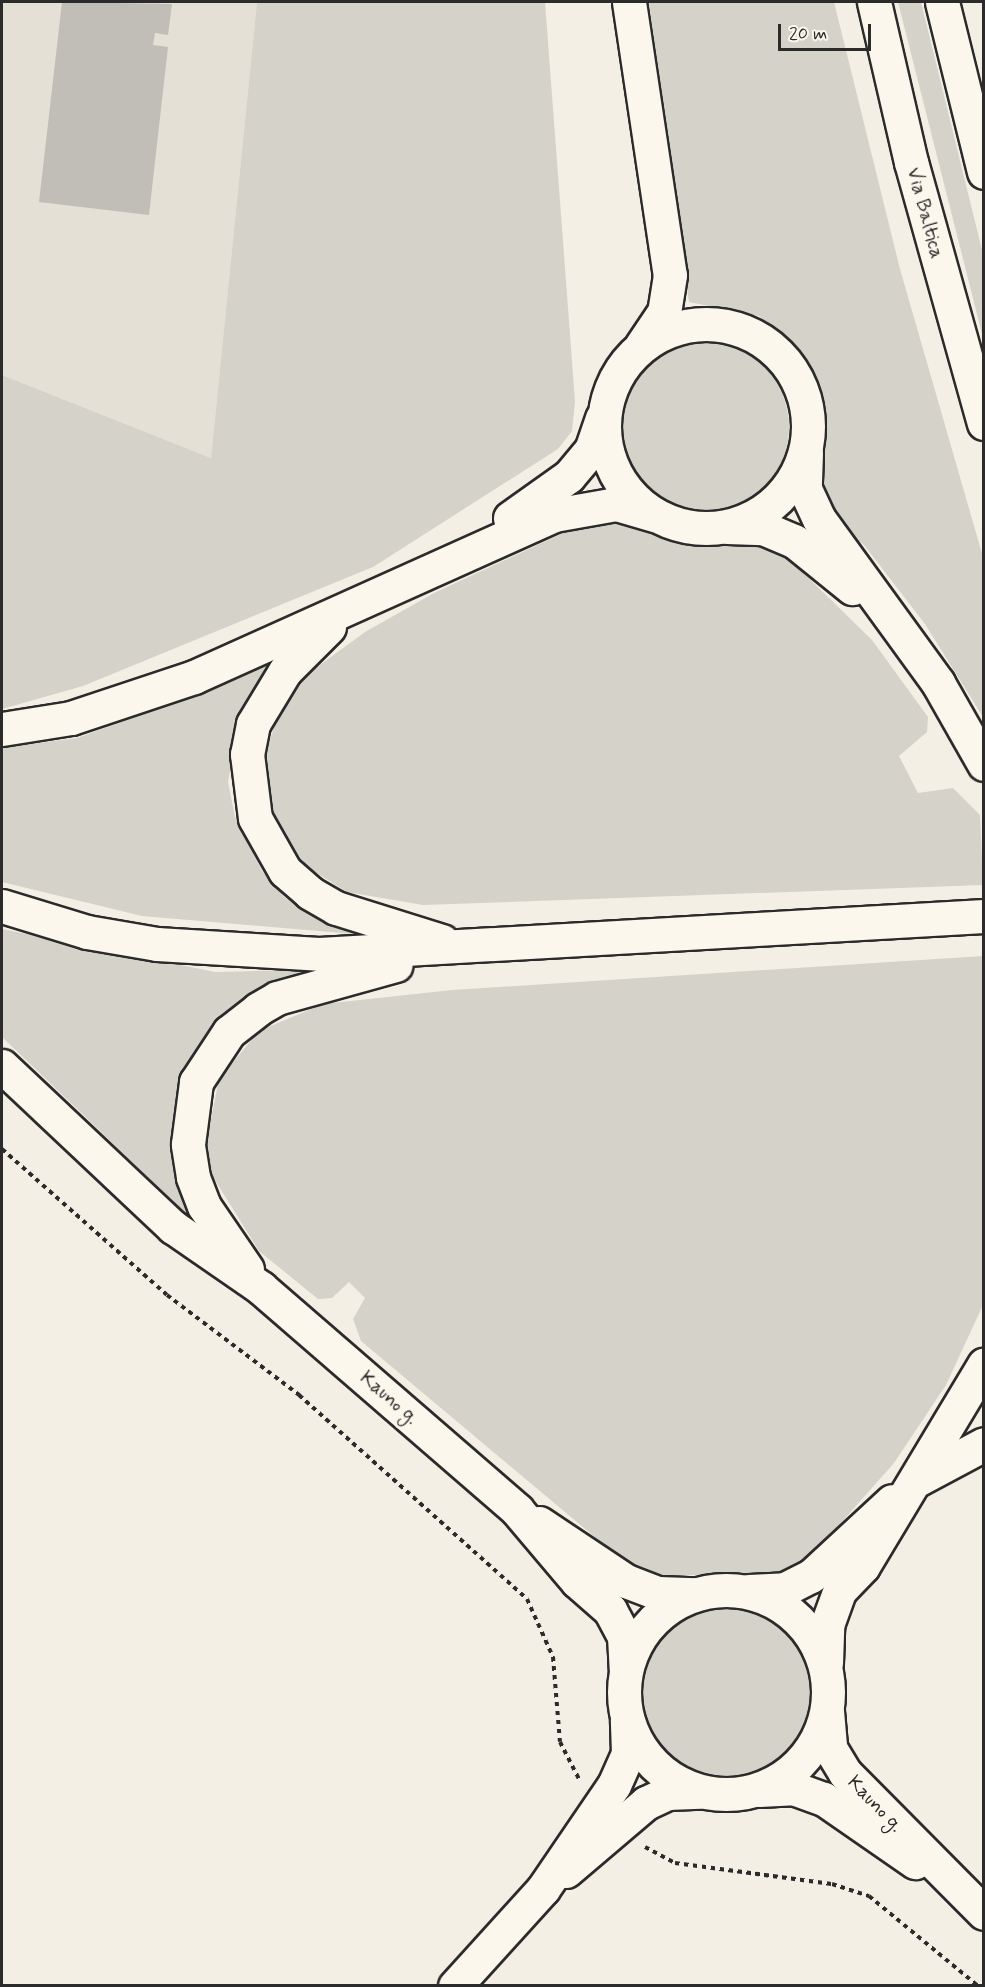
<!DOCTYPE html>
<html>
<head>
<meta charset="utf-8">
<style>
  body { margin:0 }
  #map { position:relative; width:985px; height:1987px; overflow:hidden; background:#f3efe4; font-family:Mynerve,sans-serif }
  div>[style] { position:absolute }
  .built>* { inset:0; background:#e4e0d6 }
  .green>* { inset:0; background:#d5d2c9 }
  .round { border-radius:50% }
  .building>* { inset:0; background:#c0beb6 }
  .path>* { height:4px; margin-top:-2px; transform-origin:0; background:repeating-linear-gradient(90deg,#2b2b2b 0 4.5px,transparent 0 9px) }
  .roads { filter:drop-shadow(2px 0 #2b2b2b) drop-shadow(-2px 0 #2b2b2b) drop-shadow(0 2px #2b2b2b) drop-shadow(0 -2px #2b2b2b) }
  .minor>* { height:33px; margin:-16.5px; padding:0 16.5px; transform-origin:16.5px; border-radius:16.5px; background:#fbf7ec }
  .major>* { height:33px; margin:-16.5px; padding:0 16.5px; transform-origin:16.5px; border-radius:16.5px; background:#fbf7ec }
  .major>.ring { margin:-16.5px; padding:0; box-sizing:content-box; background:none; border:33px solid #fbf7ec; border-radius:50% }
  .highway>* { height:33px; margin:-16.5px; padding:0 16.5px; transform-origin:16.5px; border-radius:16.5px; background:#fbf7ec }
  span { translate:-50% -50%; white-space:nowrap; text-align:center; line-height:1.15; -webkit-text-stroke:5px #fbf7ec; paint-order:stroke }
  .street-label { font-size:20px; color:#2b2b2b }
  .frame { position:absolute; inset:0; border:3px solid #2b2b2b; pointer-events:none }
  .scale { position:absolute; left:778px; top:24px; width:93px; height:27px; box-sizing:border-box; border:3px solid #2b2b2b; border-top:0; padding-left:8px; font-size:18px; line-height:21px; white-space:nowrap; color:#2b2b2b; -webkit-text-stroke:4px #fbf7ec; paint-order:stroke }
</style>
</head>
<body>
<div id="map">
  <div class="built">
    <i style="clip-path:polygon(2px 2px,257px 2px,211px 458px,2px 375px)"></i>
  </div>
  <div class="green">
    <i style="clip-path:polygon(257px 2px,545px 2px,575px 401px,572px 431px,558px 449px,373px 567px,83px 686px,2px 709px,2px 375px,211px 458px)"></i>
    <i style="clip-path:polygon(649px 2px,834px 2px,900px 269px,983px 557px,983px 717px,925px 624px,864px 545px,844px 529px,819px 488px,822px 405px,802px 351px,759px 316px,689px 302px)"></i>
    <i style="clip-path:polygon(898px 2px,921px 2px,983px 254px,983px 338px)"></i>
    <i class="round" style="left:619px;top:342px;width:170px;height:170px"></i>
    <i style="clip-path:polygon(618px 521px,679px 544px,750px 543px,785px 555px,872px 640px,928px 717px,927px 732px,899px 756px,918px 793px,953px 788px,980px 815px,983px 885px,423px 905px,347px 892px,301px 863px,268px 813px,263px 760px,283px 701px,309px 673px,365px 632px,434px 593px,574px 528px)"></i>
    <i style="clip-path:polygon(287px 646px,262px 676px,240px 717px,228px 782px,235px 817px,262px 871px,285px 898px,354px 934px,142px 916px,2px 882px,2px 748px,77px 738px,141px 715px)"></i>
    <i style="clip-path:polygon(2px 929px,215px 972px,304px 970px,227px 1010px,195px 1052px,176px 1099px,177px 1154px,195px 1222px,2px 1037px)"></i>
    <i style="clip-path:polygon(983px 956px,983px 1305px,946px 1385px,894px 1463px,816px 1551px,783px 1572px,664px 1576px,621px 1559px,361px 1341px,353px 1319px,365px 1298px,349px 1282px,332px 1298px,318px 1299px,259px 1251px,213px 1177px,206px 1145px,219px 1079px,259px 1031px,323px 1004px,452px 990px)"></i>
    <i class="round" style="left:640px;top:1607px;width:170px;height:170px"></i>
  </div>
  <div class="building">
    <i style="clip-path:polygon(62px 2px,172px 4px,168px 35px,155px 33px,153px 45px,168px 47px,149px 215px,39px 202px)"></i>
  </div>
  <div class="path">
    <i style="left:2px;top:1149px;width:220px;rotate:41.5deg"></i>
    <i style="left:167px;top:1295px;width:166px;rotate:37.1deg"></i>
    <i style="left:299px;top:1395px;width:306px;rotate:41.8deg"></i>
    <i style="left:527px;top:1599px;width:64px;rotate:65.9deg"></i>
    <i style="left:553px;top:1657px;width:85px;rotate:85.3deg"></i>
    <i style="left:560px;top:1742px;width:42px;rotate:62.8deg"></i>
    <i style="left:645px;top:1847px;width:34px;rotate:28deg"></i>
    <i style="left:675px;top:1863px;width:158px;rotate:7.6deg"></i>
    <i style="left:832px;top:1884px;width:39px;rotate:18deg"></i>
    <i style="left:869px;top:1896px;width:141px;rotate:39.5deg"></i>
  </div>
  <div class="roads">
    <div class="minor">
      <i style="left:827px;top:1711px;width:37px;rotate:85deg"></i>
      <i style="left:830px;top:1748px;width:29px;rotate:59deg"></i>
      <i style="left:845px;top:1773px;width:197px;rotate:45.2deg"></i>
      <i style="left:759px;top:1790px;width:34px;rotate:-3deg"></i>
      <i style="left:793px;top:1788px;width:33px;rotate:20deg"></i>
      <i style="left:824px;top:1799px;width:111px;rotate:34.7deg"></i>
    </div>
    <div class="major">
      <i class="ring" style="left:604px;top:324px;width:171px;height:171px"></i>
      <i style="left:806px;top:453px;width:36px;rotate:92deg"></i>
      <i style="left:805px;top:489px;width:33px;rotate:65deg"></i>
      <i style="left:819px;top:519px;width:203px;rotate:54deg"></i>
      <i style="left:938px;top:683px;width:93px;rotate:60.4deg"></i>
      <i style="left:510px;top:518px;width:72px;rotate:-35.4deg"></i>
      <i style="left:569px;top:476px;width:34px;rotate:-50deg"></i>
      <i style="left:591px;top:450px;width:34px;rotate:-71deg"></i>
      <i style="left:727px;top:527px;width:36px;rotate:2deg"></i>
      <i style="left:763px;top:528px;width:34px;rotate:23deg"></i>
      <i style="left:794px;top:541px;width:75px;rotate:39deg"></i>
      <i style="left:329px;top:627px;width:62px;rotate:135deg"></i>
      <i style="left:285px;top:671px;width:62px;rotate:121.1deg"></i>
      <i style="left:253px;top:724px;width:31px;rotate:101deg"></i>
      <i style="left:247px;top:754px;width:64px;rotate:82.9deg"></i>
      <i style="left:255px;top:818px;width:61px;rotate:60.5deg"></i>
      <i style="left:285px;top:871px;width:33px;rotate:41deg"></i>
      <i style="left:310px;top:893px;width:30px;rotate:30deg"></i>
      <i style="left:336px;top:908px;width:111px;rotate:17.3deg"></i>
      <i style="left:2px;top:729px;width:70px;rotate:-9.1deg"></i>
      <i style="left:71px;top:718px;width:130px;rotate:-18.4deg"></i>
      <i style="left:194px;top:677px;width:395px;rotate:-24.2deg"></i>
      <i style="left:554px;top:515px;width:63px;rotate:-10.1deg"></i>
      <i style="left:616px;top:504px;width:40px;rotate:16deg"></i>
      <i style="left:2px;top:906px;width:89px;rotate:17deg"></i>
      <i style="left:87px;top:932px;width:71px;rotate:9.7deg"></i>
      <i style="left:157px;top:944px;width:162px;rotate:3.5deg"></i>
      <i style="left:319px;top:954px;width:666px;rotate:-3.27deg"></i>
      <i style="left:2px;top:1066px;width:235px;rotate:43.3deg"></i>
      <i style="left:173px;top:1227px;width:107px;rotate:34.7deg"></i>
      <i style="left:261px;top:1288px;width:339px;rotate:40.9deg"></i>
      <i style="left:517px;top:1510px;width:93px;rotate:49.8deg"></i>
      <i style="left:577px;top:1581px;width:44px;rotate:41.3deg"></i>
      <i style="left:610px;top:1610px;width:30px;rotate:62deg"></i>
      <i style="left:624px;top:1636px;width:33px;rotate:87deg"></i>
      <i style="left:247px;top:1269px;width:76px;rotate:-124.3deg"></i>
      <i style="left:204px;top:1206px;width:31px;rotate:-111deg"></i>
      <i style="left:193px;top:1177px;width:33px;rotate:-99deg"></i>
      <i style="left:188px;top:1144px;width:63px;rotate:-82.6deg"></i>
      <i style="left:196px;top:1082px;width:60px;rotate:-56.6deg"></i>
      <i style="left:229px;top:1032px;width:37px;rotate:-38deg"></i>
      <i style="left:258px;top:1009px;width:22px;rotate:-30deg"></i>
      <i style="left:277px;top:998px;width:123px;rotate:-15.5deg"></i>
      <i style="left:539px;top:1523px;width:105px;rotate:33.7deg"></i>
      <i style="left:626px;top:1581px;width:34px;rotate:21deg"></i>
      <i style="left:658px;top:1593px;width:37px;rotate:2deg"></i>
      <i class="ring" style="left:624px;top:1590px;width:171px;height:171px"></i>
      <i style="left:749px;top:1591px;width:36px;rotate:-3deg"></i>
      <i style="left:785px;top:1589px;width:29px;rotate:-27deg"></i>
      <i style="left:811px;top:1576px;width:110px;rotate:-42.8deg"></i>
      <i style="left:826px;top:1663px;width:38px;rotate:-88deg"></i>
      <i style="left:827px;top:1625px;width:37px;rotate:-70deg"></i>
      <i style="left:840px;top:1590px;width:33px;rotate:-46deg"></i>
      <i style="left:863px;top:1566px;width:235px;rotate:-59deg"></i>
      <i style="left:566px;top:1871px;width:105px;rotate:-40.4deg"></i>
      <i style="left:646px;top:1803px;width:23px;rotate:-25deg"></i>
      <i style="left:667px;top:1793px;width:33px;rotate:-2deg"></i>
      <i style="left:455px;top:1986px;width:131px;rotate:-47.8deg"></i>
      <i style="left:543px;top:1889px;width:126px;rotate:-55.7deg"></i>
      <i style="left:614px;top:1785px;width:35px;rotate:-66deg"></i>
      <i style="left:628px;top:1753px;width:33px;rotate:-92deg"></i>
    </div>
    <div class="highway">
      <i style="left:629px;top:2px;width:276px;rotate:81.5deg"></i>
      <i style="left:670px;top:275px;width:37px;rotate:99deg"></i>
      <i style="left:664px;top:312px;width:40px;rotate:124deg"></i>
      <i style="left:874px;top:2px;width:164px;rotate:77deg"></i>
      <i style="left:911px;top:162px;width:271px;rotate:74.4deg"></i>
      <i style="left:942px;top:2px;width:175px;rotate:76.1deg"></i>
      <i style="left:917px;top:1480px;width:76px;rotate:-28.2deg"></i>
    </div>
  </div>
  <div class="street-label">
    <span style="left:925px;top:213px;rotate:75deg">Via Baltica</span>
    <span style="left:389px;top:1398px;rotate:41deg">Kauno g.</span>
    <span style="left:875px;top:1804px;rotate:46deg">Kauno g.</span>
  </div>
  <div class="frame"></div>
  <div class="scale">20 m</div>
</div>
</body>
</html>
